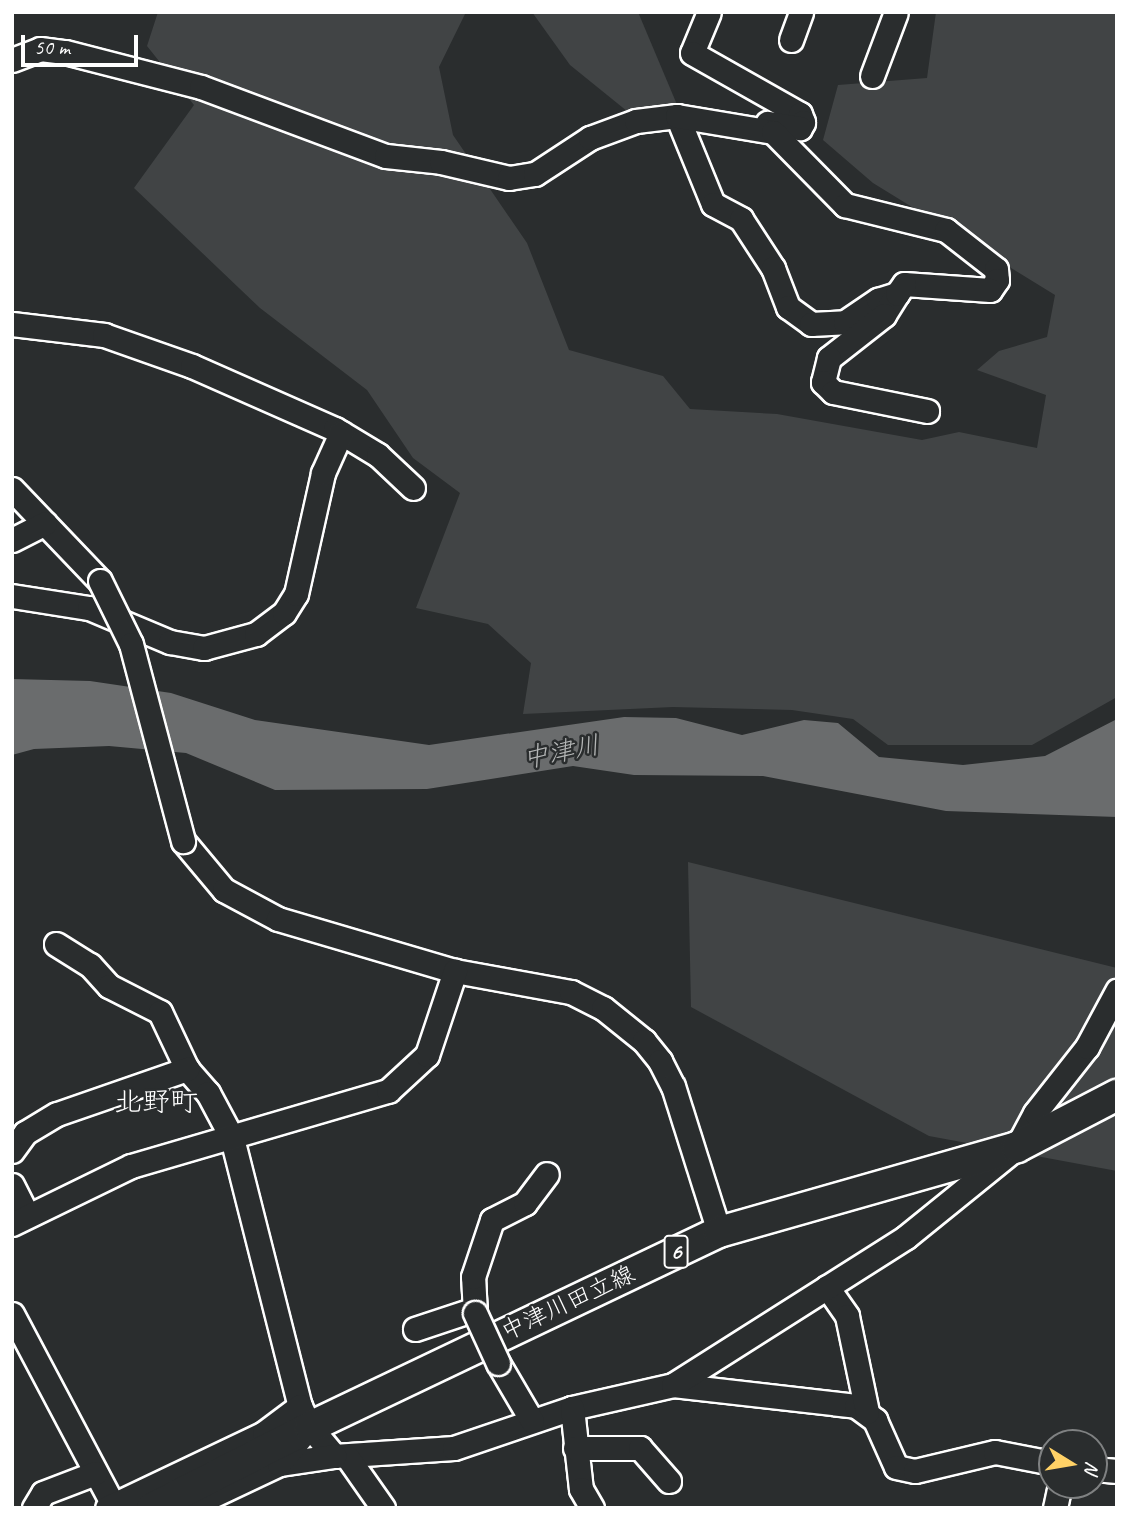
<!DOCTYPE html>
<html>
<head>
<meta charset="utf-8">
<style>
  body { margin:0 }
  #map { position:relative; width:1129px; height:1520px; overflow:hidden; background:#2a2d2e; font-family:Caveat,"Klee One",sans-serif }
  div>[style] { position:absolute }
  .green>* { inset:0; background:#414445 }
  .water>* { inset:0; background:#6a6c6d }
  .roads { filter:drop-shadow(2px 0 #fff) drop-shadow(-2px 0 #fff) drop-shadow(0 2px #fff) drop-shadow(0 -2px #fff) }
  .minor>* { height:23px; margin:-11.5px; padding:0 11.5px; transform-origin:11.5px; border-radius:11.5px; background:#2a2d2e }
  .major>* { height:30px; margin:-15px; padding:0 15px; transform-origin:15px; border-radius:15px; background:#2a2d2e }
  .bridges { filter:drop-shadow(2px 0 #fff) drop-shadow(-2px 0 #fff) drop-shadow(0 2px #fff) drop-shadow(0 -2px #fff) }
  .minor-bridge>* { height:23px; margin:-11.5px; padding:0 11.5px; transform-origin:11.5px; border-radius:11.5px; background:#2a2d2e }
  span { translate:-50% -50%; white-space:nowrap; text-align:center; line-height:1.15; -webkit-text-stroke:5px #2a2d2e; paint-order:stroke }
  .shield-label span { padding:2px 5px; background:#2a2d2e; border:2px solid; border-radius:5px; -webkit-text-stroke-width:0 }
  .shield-label { font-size:23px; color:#fff; font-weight:700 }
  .street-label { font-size:24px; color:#fff }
  .water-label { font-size:26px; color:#b4b6b6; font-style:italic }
  .quarter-label { font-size:28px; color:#fff }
  .frame { position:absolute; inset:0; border:14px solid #fff; pointer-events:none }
  .north { position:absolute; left:1038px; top:1429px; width:70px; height:70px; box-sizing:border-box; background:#2a2d2e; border:2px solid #7f8182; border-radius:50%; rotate:101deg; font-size:19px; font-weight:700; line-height:28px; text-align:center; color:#fff }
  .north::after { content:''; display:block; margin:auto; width:24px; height:32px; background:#ffd166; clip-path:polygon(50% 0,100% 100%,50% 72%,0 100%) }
  .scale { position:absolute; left:21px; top:35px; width:117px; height:32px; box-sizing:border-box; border:4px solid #fff; border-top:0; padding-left:9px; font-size:21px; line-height:24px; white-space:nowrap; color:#fff; -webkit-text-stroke:5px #2a2d2e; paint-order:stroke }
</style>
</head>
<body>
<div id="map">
  <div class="green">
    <i style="clip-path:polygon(158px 12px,466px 12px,439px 67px,453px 135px,527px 243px,569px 350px,663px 376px,690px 409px,777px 414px,922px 440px,959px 432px,1037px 448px,1046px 395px,977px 370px,999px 351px,1047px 337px,1055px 295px,873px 183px,823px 140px,838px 85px,927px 78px,936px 12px,1117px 12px,1117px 697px,1032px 745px,888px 745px,853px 719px,792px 710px,673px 707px,523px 714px,531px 663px,488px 624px,416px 608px,460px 493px,413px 458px,367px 390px,260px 308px,134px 188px,194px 105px,147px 46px)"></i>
    <i style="clip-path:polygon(532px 12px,638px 12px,678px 107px,638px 120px,570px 65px)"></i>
    <i style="clip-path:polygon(688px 862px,1117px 968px,1117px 1171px,929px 1136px,691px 1007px)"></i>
  </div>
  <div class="water">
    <i style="clip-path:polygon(12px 679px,90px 681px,171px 693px,255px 720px,429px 745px,624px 717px,676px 718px,742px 735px,804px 720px,838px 723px,879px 757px,963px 765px,1045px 756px,1117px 719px,1117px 817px,946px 811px,763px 776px,634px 775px,573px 766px,427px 789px,275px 790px,186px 753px,109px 746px,34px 749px,12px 755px)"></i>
  </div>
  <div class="roads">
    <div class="minor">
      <i style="left:709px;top:12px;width:44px;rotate:112.5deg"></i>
      <i style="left:692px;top:53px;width:124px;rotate:29.5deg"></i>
      <i style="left:800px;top:114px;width:9px;rotate:69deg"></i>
      <i style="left:803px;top:122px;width:7px;rotate:117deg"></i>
      <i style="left:800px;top:128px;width:33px;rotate:-171deg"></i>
      <i style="left:791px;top:40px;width:30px;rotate:-70deg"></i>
      <i style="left:12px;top:60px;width:30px;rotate:-21deg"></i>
      <i style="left:40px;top:49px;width:25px;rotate:7deg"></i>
      <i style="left:65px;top:52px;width:140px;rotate:14.4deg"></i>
      <i style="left:201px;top:87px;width:197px;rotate:20.5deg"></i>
      <i style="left:386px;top:156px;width:55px;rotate:6.2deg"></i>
      <i style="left:441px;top:162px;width:70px;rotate:13.2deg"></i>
      <i style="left:509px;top:178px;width:26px;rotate:-9deg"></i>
      <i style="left:535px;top:174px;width:66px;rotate:-33.2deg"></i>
      <i style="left:590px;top:138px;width:49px;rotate:-20.3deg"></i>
      <i style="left:636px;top:121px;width:41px;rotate:-7deg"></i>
      <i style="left:677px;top:116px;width:95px;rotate:67.8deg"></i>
      <i style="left:713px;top:204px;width:32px;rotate:28deg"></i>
      <i style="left:741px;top:219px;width:59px;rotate:56.9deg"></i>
      <i style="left:773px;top:268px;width:42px;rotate:69deg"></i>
      <i style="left:788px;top:307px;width:29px;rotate:36deg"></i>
      <i style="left:811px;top:324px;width:34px;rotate:-3deg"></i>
      <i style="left:845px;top:322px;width:40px;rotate:-34deg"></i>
      <i style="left:878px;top:300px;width:20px;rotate:-18deg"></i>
      <i style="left:897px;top:294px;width:25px;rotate:122deg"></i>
      <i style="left:884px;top:315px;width:70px;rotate:142deg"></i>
      <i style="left:829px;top:358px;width:25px;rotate:104deg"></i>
      <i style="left:823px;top:382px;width:14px;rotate:45deg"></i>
      <i style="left:833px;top:392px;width:96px;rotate:11.4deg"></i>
      <i style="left:872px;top:76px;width:68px;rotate:-69.4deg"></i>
      <i style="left:677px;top:116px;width:97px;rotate:9.5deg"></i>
      <i style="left:773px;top:132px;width:103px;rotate:45.4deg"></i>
      <i style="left:845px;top:205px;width:104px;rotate:13.9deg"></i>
      <i style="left:946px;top:230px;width:63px;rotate:38deg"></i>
      <i style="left:996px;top:269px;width:11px;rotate:85deg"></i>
      <i style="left:997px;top:280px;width:12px;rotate:125deg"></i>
      <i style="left:990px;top:290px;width:86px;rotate:-176deg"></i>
      <i style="left:904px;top:284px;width:12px;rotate:125deg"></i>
      <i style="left:12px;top:324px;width:93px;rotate:6.8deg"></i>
      <i style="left:104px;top:335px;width:93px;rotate:19.4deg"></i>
      <i style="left:192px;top:366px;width:156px;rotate:23.8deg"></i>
      <i style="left:335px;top:429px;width:50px;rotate:31.2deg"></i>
      <i style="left:378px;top:455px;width:48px;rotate:43.3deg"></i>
      <i style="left:12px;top:489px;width:127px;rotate:46.3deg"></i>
      <i style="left:12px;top:540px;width:37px;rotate:-27deg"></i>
      <i style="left:12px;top:596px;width:78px;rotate:8.9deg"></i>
      <i style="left:89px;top:608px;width:88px;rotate:22.8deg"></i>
      <i style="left:170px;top:642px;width:35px;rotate:10deg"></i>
      <i style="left:204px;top:648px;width:54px;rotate:-15.1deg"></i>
      <i style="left:256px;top:634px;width:35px;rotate:-37deg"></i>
      <i style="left:284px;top:613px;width:22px;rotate:-58deg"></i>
      <i style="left:296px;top:594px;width:124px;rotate:-77.4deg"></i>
      <i style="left:323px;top:473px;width:44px;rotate:-65.8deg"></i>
      <i style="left:183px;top:841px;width:64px;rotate:50.1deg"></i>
      <i style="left:224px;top:890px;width:61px;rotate:28.2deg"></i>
      <i style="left:278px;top:919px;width:184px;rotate:16.4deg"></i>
      <i style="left:455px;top:971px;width:118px;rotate:10.3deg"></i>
      <i style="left:571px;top:992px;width:36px;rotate:27deg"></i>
      <i style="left:603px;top:1008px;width:53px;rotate:38.8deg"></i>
      <i style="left:644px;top:1041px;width:26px;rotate:51deg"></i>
      <i style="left:660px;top:1061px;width:28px;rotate:63deg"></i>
      <i style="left:673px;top:1086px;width:153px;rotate:72.5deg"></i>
      <i style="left:56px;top:944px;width:40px;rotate:32deg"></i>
      <i style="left:90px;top:965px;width:28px;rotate:48deg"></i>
      <i style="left:109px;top:986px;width:57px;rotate:27deg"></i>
      <i style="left:160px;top:1012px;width:63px;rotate:64.7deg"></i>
      <i style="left:187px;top:1069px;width:32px;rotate:49deg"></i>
      <i style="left:208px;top:1093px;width:51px;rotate:61.9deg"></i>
      <i style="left:232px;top:1138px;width:276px;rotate:75.8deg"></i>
      <i style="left:300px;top:1406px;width:23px;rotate:65deg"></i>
      <i style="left:310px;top:1427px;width:38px;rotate:50deg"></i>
      <i style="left:334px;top:1456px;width:120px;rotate:-3.8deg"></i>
      <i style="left:454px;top:1448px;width:125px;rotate:-18.7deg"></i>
      <i style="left:572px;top:1408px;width:104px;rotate:-12.8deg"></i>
      <i style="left:673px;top:1385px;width:184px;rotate:6.5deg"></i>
      <i style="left:856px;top:1406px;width:24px;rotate:36deg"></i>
      <i style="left:875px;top:1420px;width:51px;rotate:65.9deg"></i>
      <i style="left:896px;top:1467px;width:19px;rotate:12deg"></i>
      <i style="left:915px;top:1471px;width:82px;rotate:-13.4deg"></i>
      <i style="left:995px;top:1452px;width:58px;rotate:10.9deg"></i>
      <i style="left:12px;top:1151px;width:22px;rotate:-54deg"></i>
      <i style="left:25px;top:1133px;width:37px;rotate:-31deg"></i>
      <i style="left:57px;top:1114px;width:138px;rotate:-19.1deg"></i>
      <i style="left:12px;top:1185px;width:33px;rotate:63deg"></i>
      <i style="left:12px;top:1224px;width:132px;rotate:-26deg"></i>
      <i style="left:131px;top:1166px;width:268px;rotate:-16.3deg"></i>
      <i style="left:388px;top:1091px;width:53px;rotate:-42.7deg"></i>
      <i style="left:427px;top:1055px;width:89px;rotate:-71.6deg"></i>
      <i style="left:827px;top:1287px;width:35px;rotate:55deg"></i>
      <i style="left:847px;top:1316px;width:98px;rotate:78.2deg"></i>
      <i style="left:475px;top:1313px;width:36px;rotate:-93deg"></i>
      <i style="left:473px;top:1277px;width:60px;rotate:-71.6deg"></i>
      <i style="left:492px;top:1220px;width:37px;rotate:-27deg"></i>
      <i style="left:525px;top:1203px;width:36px;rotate:-53deg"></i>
      <i style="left:12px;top:1314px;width:216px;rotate:62.1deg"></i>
      <i style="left:415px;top:1329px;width:63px;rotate:-18.4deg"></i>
      <i style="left:498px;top:1363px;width:67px;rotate:59.6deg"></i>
      <i style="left:673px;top:1385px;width:276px;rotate:-32.4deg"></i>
      <i style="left:906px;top:1237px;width:143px;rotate:-39deg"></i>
      <i style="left:1017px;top:1147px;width:38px;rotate:-62deg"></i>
      <i style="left:1035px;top:1113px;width:84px;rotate:-51.8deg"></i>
      <i style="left:1087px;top:1047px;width:64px;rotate:-61.8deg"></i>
      <i style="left:572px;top:1408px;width:81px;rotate:83.7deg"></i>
      <i style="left:581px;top:1489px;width:22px;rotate:60deg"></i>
      <i style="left:575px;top:1448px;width:65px"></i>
      <i style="left:640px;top:1448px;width:44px;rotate:48.7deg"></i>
      <i style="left:348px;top:1458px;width:61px;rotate:55deg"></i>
      <i style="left:279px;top:1464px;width:56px;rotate:-8.3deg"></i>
      <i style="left:1094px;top:1469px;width:23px;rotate:5deg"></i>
      <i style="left:34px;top:1508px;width:17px;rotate:-59deg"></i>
      <i style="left:43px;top:1493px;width:56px;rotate:-21deg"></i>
      <i style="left:107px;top:1508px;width:174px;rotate:-25.5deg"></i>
      <i style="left:264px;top:1433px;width:45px;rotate:-36.9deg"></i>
      <i style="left:186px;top:1508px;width:103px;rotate:-25.3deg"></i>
      <i style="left:279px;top:1464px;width:38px;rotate:-51deg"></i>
      <i style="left:1055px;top:1508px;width:24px;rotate:-78deg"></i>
    </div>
    <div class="major">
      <i style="left:152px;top:1508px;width:178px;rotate:-27.1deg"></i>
      <i style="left:310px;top:1427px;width:453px;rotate:-25.5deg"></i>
      <i style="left:719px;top:1232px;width:310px;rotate:-15.9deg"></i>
      <i style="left:1017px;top:1147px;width:113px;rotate:-27.5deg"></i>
    </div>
  </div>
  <div class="bridges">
    <div class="minor-bridge">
      <i style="left:100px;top:581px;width:70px;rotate:63.8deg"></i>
      <i style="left:131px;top:644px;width:204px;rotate:75.2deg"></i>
      <i style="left:475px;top:1313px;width:55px;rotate:65.3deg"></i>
    </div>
  </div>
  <div class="shield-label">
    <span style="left:676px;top:1252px">6</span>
  </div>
  <div class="street-label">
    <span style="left:568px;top:1303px;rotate:-25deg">中津川田立線</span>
  </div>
  <div class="water-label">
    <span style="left:561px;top:752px;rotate:-11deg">中津川</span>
  </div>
  <div class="quarter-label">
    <span style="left:156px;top:1102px">北野町</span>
  </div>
  <div class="frame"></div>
  <div class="north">N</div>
  <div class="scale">50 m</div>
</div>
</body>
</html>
